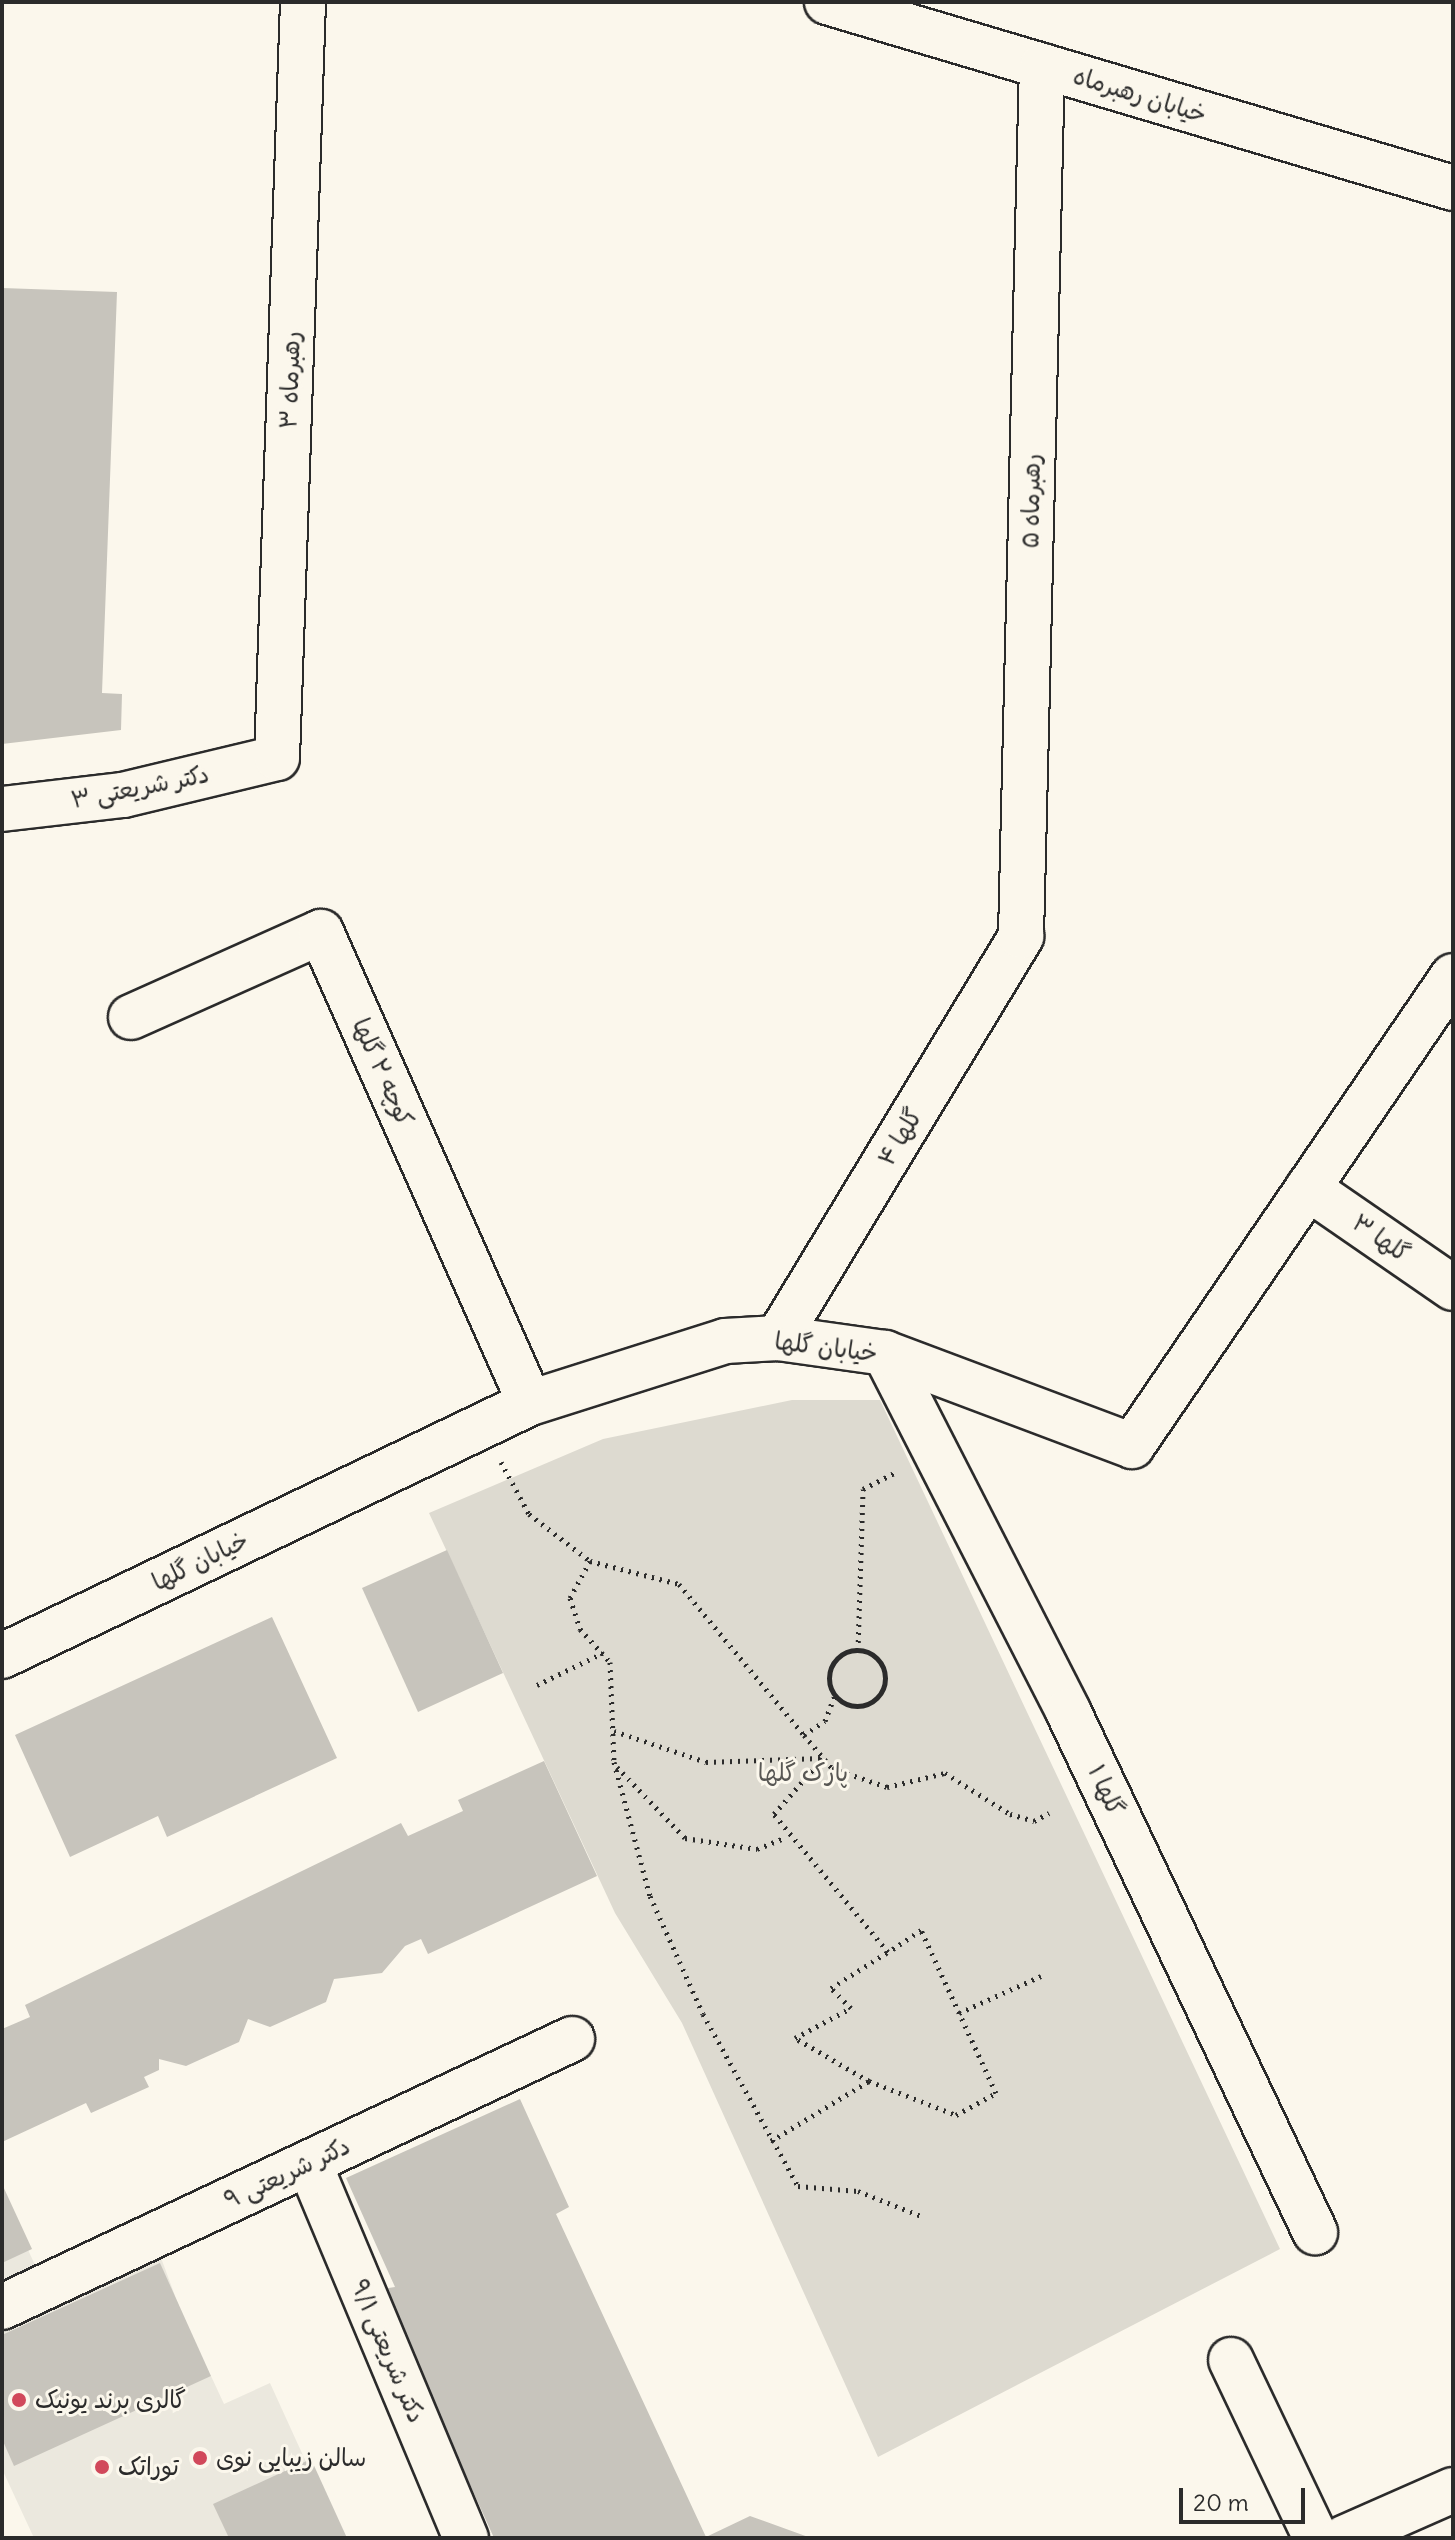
<!DOCTYPE html>
<html>
<head>
<meta charset="utf-8">
<style>
  body { margin:0 }
  #map { position:relative; width:1455px; height:2540px; overflow:hidden; background:#fbf7ec; font-family:Delius,"Playpen Sans Arabic",sans-serif }
  div>[style] { position:absolute }
  .built>* { inset:0; background:#ebe8de }
  .green>* { inset:0; background:#dddad0 }
  .building>* { inset:0; background:#c7c4bc }
  .path>* { height:5px; margin-top:-2.5px; transform-origin:0; background:repeating-linear-gradient(90deg,#2b2b2b 0 2px,transparent 0 8px) }
  .path>.ring { margin:-2.5px; padding:0; box-sizing:content-box; background:none; border:5px solid #2b2b2b; border-radius:50% }
  .roads { filter:drop-shadow(2px 0 #2b2b2b) drop-shadow(-2px 0 #2b2b2b) drop-shadow(0 2px #2b2b2b) drop-shadow(0 -2px #2b2b2b) }
  .minor>* { height:44px; margin:-22px; padding:0 22px; transform-origin:22px; border-radius:22px; background:#fbf7ec }
  .dots>* { width:22px; height:22px; translate:-50% -50%; box-sizing:border-box; border:4px solid #fbf7ec; border-radius:50% }
  span { translate:-50% -50%; white-space:nowrap; text-align:center; line-height:1.15; -webkit-text-stroke:6px #fbf7ec; paint-order:stroke }
  .street-label { font-size:24px; color:#2b2b2b }
  .park-label { font-size:24px; color:#585754 }
  .poi-label { font-size:24px; color:#2b2b2b }
  .left { translate:0 -50%; text-align:left }
  .frame { position:absolute; inset:0; border:4px solid #2b2b2b; pointer-events:none }
  .scale { position:absolute; left:1179px; top:2488px; width:126px; height:36px; box-sizing:border-box; border:4px solid #2b2b2b; border-top:0; padding-left:10px; font-size:24px; line-height:28px; white-space:nowrap; color:#2b2b2b; -webkit-text-stroke:6px #fbf7ec; paint-order:stroke }
</style>
</head>
<body>
<div id="map">
  <div class="built">
    <i style="clip-path:polygon(2px 2193px,51px 2300px,157px 2247px,205px 2377px,211px 2376px,224px 2404px,270px 2383px,306px 2462px,265px 2538px,34px 2538px,2px 2469px)"></i>
  </div>
  <div class="green">
    <i style="clip-path:polygon(792px 1400px,880px 1400px,1280px 2249px,878px 2457px,682px 2023px,615px 1913px,429px 1513px,603px 1439px)"></i>
  </div>
  <div class="building">
    <i style="clip-path:polygon(2px 288px,117px 292px,102px 693px,122px 694px,121px 730px,2px 744px)"></i>
    <i style="clip-path:polygon(447px 1550px,503px 1673px,418px 1712px,362px 1588px)"></i>
    <i style="clip-path:polygon(272px 1617px,337px 1758px,167px 1837px,158px 1816px,70px 1857px,15px 1735px)"></i>
    <i style="clip-path:polygon(544px 1761px,597px 1876px,428px 1954px,421px 1939px,405px 1946px,382px 1973px,334px 1979px,326px 2002px,270px 2027px,248px 2019px,239px 2042px,186px 2066px,159px 2059px,159px 2070px,144px 2077px,149px 2087px,91px 2113px,86px 2103px,2px 2142px,2px 2029px,30px 2017px,25px 2005px,401px 1823px,408px 1836px,463px 1811px,458px 1800px)"></i>
    <i style="clip-path:polygon(520px 2099px,569px 2207px,556px 2214px,706px 2537px,750px 2516px,811px 2538px,494px 2538px,382px 2289px,395px 2287px,346px 2178px)"></i>
    <i style="clip-path:polygon(2px 2184px,32px 2249px,2px 2263px)"></i>
    <i style="clip-path:polygon(160px 2263px,211px 2376px,14px 2466px,2px 2439px,2px 2335px)"></i>
    <i style="clip-path:polygon(311px 2459px,347px 2538px,229px 2538px,213px 2504px)"></i>
  </div>
  <div class="path">
    <i style="left:501px;top:1462px;width:59px;rotate:61.7deg"></i>
    <i style="left:529px;top:1514px;width:77px;rotate:37.6deg"></i>
    <i style="left:590px;top:1561px;width:92px;rotate:14.5deg"></i>
    <i style="left:679px;top:1584px;width:196px;rotate:50.4deg"></i>
    <i style="left:804px;top:1735px;width:25px;rotate:-34deg"></i>
    <i style="left:825px;top:1721px;width:28px;rotate:-69deg"></i>
    <i style="left:590px;top:1561px;width:42px;rotate:118.4deg"></i>
    <i style="left:570px;top:1598px;width:33px;rotate:72deg"></i>
    <i style="left:580px;top:1629px;width:45px;rotate:47.7deg"></i>
    <i style="left:610px;top:1662px;width:100px;rotate:87.7deg"></i>
    <i style="left:614px;top:1762px;width:139px;rotate:75deg"></i>
    <i style="left:650px;top:1896px;width:129px;rotate:65.8deg"></i>
    <i style="left:703px;top:2014px;width:196px;rotate:61.1deg"></i>
    <i style="left:798px;top:2186px;width:60px;rotate:4.8deg"></i>
    <i style="left:858px;top:2191px;width:68px;rotate:21.6deg"></i>
    <i style="left:858px;top:1650px;width:161px;rotate:-88.2deg"></i>
    <i style="left:863px;top:1489px;width:39px;rotate:-27deg"></i>
    <i class="ring" style="left:829px;top:1650px;width:51px;height:51px"></i>
    <i style="left:537px;top:1685px;width:73px;rotate:-25.9deg"></i>
    <i style="left:614px;top:1731px;width:97px;rotate:18.6deg"></i>
    <i style="left:706px;top:1762px;width:116px;rotate:-2deg"></i>
    <i style="left:804px;top:1735px;width:43px;rotate:49.7deg"></i>
    <i style="left:832px;top:1768px;width:58px;rotate:19.1deg"></i>
    <i style="left:887px;top:1787px;width:60px;rotate:-13.6deg"></i>
    <i style="left:945px;top:1773px;width:77px;rotate:32.2deg"></i>
    <i style="left:1010px;top:1814px;width:25px;rotate:16deg"></i>
    <i style="left:1034px;top:1821px;width:17px;rotate:-28deg"></i>
    <i style="left:617px;top:1767px;width:98px;rotate:46.2deg"></i>
    <i style="left:685px;top:1838px;width:73px;rotate:8.7deg"></i>
    <i style="left:757px;top:1849px;width:31px;rotate:-22deg"></i>
    <i style="left:959px;top:2013px;width:90px;rotate:-24.3deg"></i>
    <i style="left:869px;top:2081px;width:93px;rotate:21.3deg"></i>
    <i style="left:956px;top:2115px;width:46px;rotate:-28.8deg"></i>
    <i style="left:996px;top:2093px;width:179px;rotate:-114.7deg"></i>
    <i style="left:921px;top:1930px;width:40px;rotate:146deg"></i>
    <i style="left:771px;top:2141px;width:115px;rotate:-31.5deg"></i>
    <i style="left:869px;top:2081px;width:86px;rotate:-149.8deg"></i>
    <i style="left:795px;top:2038px;width:64px;rotate:-28.2deg"></i>
    <i style="left:851px;top:2008px;width:28px;rotate:-135deg"></i>
    <i style="left:831px;top:1988px;width:67px;rotate:-32.3deg"></i>
    <i style="left:888px;top:1952px;width:179px;rotate:-129.6deg"></i>
    <i style="left:774px;top:1814px;width:74px;rotate:-48.8deg"></i>
  </div>
  <div class="roads">
    <div class="minor">
      <i style="left:827px;top:2px;width:653px;rotate:16.55deg"></i>
      <i style="left:2px;top:809px;width:122px;rotate:-6.6deg"></i>
      <i style="left:123px;top:795px;width:158px;rotate:-13.5deg"></i>
      <i style="left:277px;top:758px;width:756px;rotate:-88.03deg"></i>
      <i style="left:131px;top:1017px;width:208px;rotate:-24.1deg"></i>
      <i style="left:321px;top:932px;width:515px;rotate:66.07deg"></i>
      <i style="left:1308px;top:1188px;width:176px;rotate:34.6deg"></i>
      <i style="left:778px;top:1338px;width:470px;rotate:-58.8deg"></i>
      <i style="left:1021px;top:936px;width:870px;rotate:-88.62deg"></i>
      <i style="left:885px;top:1353px;width:402px;rotate:62.9deg"></i>
      <i style="left:1068px;top:1711px;width:577px;rotate:64.63deg"></i>
      <i style="left:2px;top:1656px;width:585px;rotate:-25.6deg"></i>
      <i style="left:530px;top:1403px;width:205px;rotate:-17.6deg"></i>
      <i style="left:725px;top:1341px;width:53px;rotate:-3.2deg"></i>
      <i style="left:778px;top:1338px;width:108px;rotate:8deg"></i>
      <i style="left:885px;top:1353px;width:264px;rotate:20.6deg"></i>
      <i style="left:1132px;top:1446px;width:569px;rotate:-55.67deg"></i>
      <i style="left:309px;top:2163px;width:407px;rotate:67.3deg"></i>
      <i style="left:2px;top:2307px;width:630px;rotate:-25.18deg"></i>
      <i style="left:1231px;top:2360px;width:197px;rotate:64.5deg"></i>
      <i style="left:1344px;top:2538px;width:119px;rotate:-23.8deg"></i>
    </div>
  </div>
  <div class="dots">
    <i style="left:19px;top:2400px;background:#d1495b"></i>
    <i style="left:200px;top:2458px;background:#d1495b"></i>
    <i style="left:102px;top:2467px;background:#d1495b"></i>
  </div>
  <div class="street-label">
    <span style="left:1140px;top:95px;rotate:17deg">خیابان رهبرماه</span>
    <span style="left:290px;top:380px;rotate:-88deg">۳ رهبرماه</span>
    <span style="left:1031px;top:501px;rotate:-89deg">۵ رهبرماه</span>
    <span style="left:140px;top:787px;rotate:-11deg">۳ دکتر شریعتی</span>
    <span style="left:383px;top:1072px;rotate:66deg">کوچه ۲ گلها</span>
    <span style="left:900px;top:1137px;rotate:-59deg">۴ گلها</span>
    <span style="left:1381px;top:1238px;rotate:35deg">۳ گلها</span>
    <span style="left:826px;top:1347px;rotate:7deg">خیابان گلها</span>
    <span style="left:200px;top:1561px;rotate:-26deg">خیابان گلها</span>
    <span style="left:1106px;top:1790px;rotate:65deg">۱ گلها</span>
    <span style="left:287px;top:2173px;rotate:-25deg">دکتر شریعتی ۹</span>
    <span style="left:388px;top:2351px;rotate:67deg">دکتر شریعتی ۹/۱</span>
  </div>
  <div class="park-label">
    <span style="left:803px;top:1773px">پارک گلها</span>
  </div>
  <div class="poi-label">
    <span class="left" style="left:35px;top:2400px">گالری برند یونیک</span>
    <span class="left" style="left:216px;top:2458px">سالن زیبایی نوی</span>
    <span class="left" style="left:118px;top:2467px">توراتک</span>
  </div>
  <div class="frame"></div>
  <div class="scale">20 m</div>
</div>
</body>
</html>
